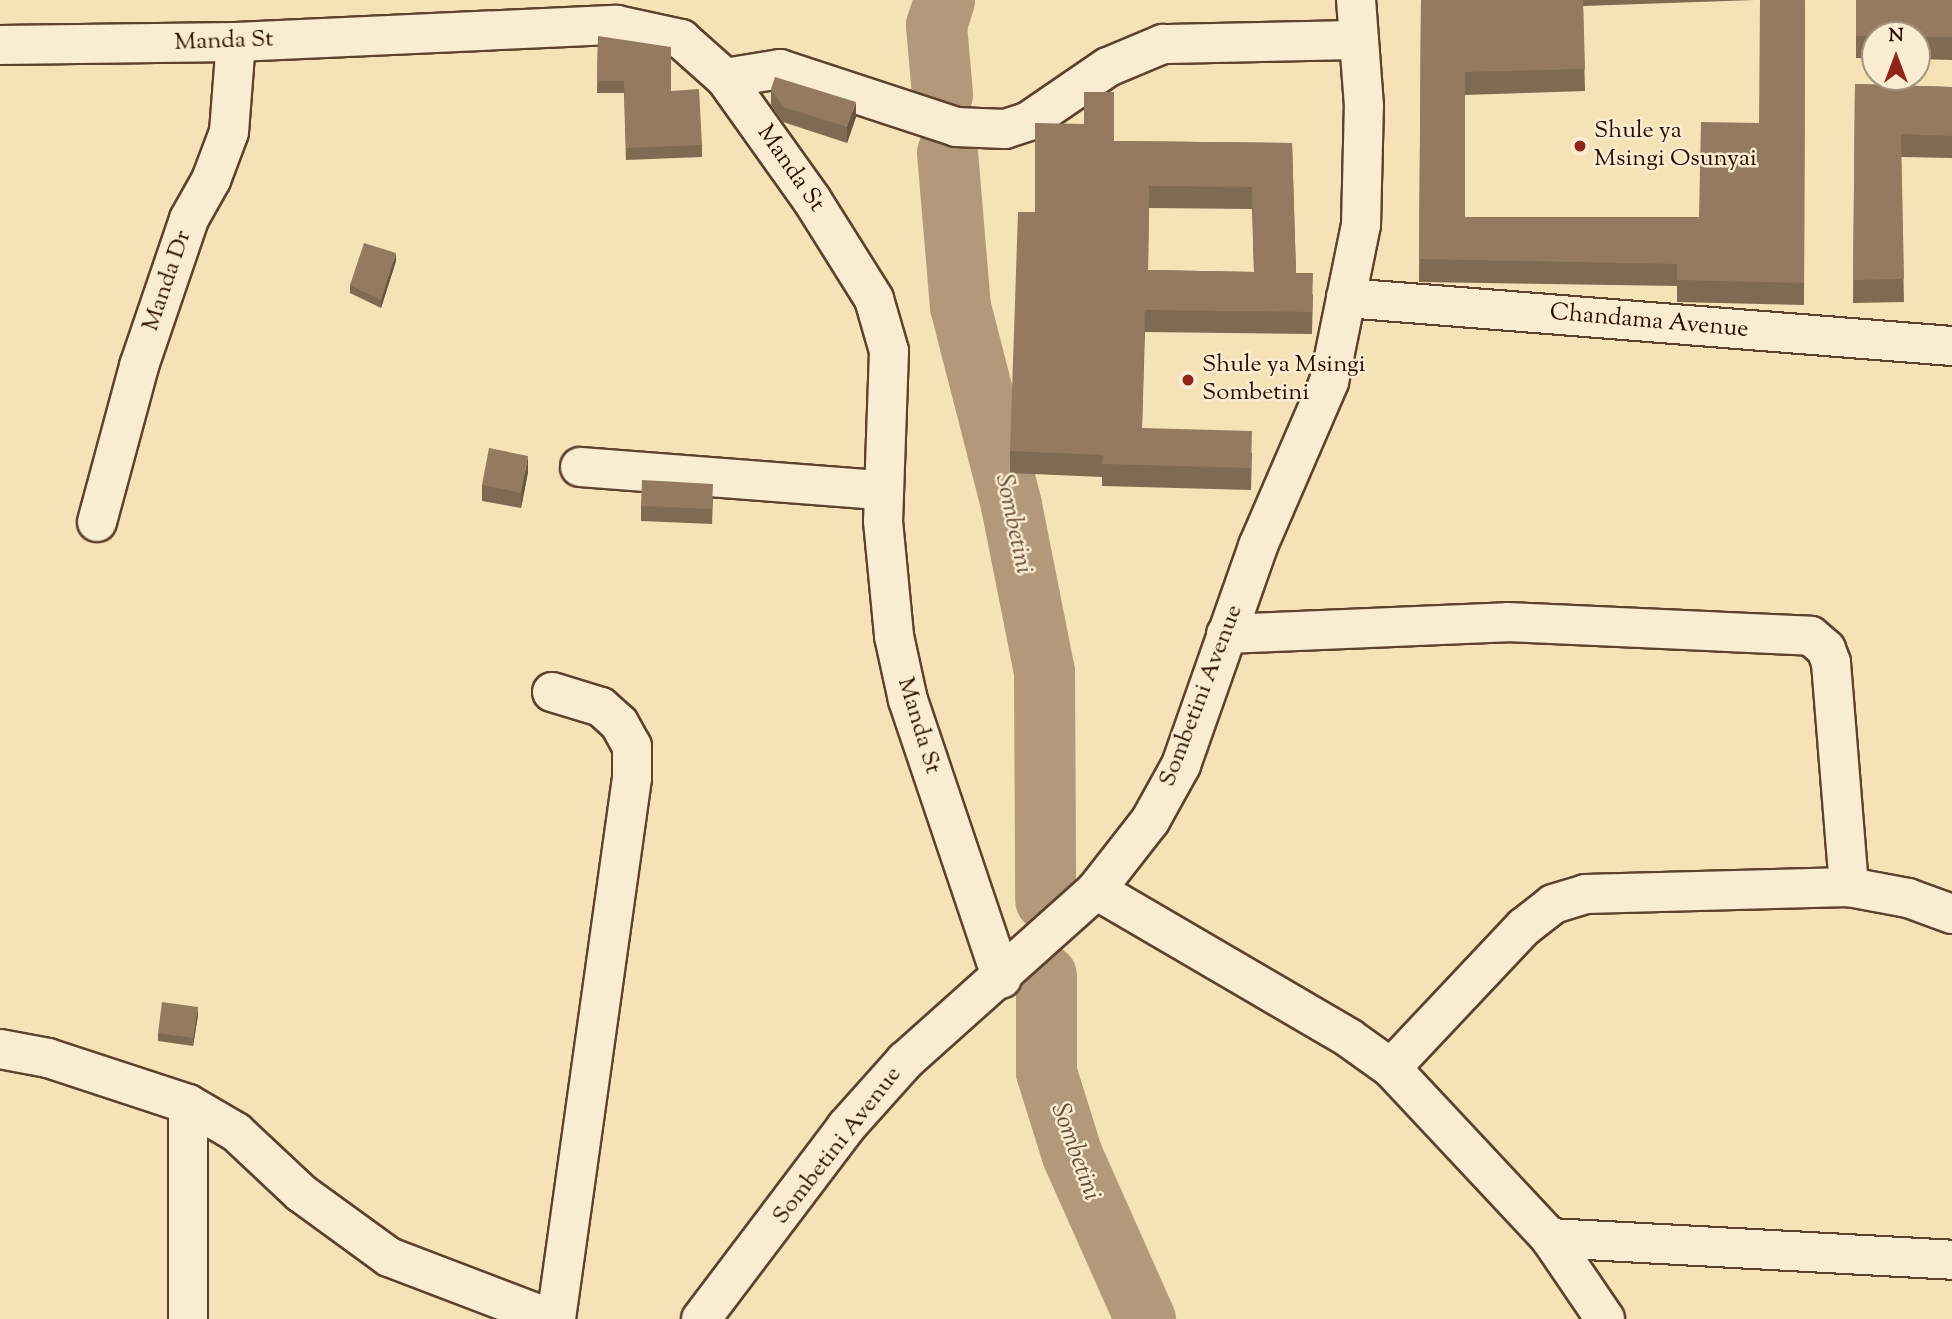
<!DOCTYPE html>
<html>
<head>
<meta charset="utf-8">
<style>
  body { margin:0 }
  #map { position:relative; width:1952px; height:1319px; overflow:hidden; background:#f6e2b7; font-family:"Sorts Mill Goudy",serif }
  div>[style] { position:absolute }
  .river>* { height:61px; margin:-30.5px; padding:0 30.5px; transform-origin:30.5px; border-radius:30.5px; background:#b19979 }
  .roads { filter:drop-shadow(2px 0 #5d422e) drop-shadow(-2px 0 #5d422e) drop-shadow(0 2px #5d422e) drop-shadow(0 -2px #5d422e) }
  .street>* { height:38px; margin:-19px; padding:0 19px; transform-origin:19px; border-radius:19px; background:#f9ecd0 }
  .secondary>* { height:38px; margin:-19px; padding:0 19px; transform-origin:19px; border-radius:19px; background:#f9ecd0 }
  .wall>* { inset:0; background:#7f6a52 }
  .shaded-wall>* { inset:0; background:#685642 }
  .building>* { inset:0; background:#947b5f }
  .dots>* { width:19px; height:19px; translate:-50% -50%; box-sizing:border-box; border:4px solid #f9ecd0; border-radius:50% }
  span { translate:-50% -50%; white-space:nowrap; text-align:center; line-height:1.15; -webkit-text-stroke:5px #f9ecd0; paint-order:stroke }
  .street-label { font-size:24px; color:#2a0c00 }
  .poi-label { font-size:24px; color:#2a0c00 }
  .left { translate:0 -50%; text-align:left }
  .water-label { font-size:26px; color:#674b36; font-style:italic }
  .north { position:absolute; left:1861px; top:21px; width:70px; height:70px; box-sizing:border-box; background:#f9ecd0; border:2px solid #a6927d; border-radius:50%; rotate:0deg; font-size:19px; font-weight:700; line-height:28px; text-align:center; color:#2a0c00 }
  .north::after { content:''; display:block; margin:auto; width:24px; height:32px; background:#8f2418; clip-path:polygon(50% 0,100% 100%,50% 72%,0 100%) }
</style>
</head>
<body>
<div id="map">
  <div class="river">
    <i style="left:942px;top:94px;width:69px;rotate:-95deg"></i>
    <i style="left:936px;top:25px;width:26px;rotate:-72deg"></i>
    <i style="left:947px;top:152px;width:155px;rotate:85.2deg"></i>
    <i style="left:960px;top:306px;width:205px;rotate:75.6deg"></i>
    <i style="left:1011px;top:505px;width:169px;rotate:78.8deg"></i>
    <i style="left:1044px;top:671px;width:229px;rotate:89.7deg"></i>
    <i style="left:1046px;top:975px;width:97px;rotate:90deg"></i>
    <i style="left:1046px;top:1072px;width:87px;rotate:72.6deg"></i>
    <i style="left:1072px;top:1155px;width:180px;rotate:66deg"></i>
  </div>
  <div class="roads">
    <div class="street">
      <i style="left:0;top:45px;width:236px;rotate:-0.7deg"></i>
      <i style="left:236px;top:42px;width:381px;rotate:-2.6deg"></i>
      <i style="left:617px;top:25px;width:66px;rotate:12.3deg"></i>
      <i style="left:681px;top:39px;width:59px;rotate:41.6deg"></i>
      <i style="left:725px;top:78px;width:150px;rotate:54.5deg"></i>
      <i style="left:812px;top:200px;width:117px;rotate:57.9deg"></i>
      <i style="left:874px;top:299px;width:54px;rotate:73.9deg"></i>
      <i style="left:889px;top:351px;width:170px;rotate:92deg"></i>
      <i style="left:883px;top:521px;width:116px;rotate:84.5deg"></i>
      <i style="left:894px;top:636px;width:66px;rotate:77.7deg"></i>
      <i style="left:908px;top:700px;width:294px;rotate:71.4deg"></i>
      <i style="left:725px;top:78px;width:56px;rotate:-9.3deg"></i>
      <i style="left:780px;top:69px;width:185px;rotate:18.2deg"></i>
      <i style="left:956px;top:127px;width:49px;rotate:2.3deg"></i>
      <i style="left:1005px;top:129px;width:25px;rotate:-18deg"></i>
      <i style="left:1029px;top:121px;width:96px;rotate:-34.4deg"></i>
      <i style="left:1108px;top:67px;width:60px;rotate:-22.7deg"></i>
      <i style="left:1163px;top:44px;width:196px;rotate:-1.2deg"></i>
      <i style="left:580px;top:467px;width:303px;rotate:4.4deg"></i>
      <i style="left:97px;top:522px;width:162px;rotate:-74.9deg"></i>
      <i style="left:139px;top:366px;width:155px;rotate:-71.2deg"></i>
      <i style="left:189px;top:219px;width:45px;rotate:-60.6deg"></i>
      <i style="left:211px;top:180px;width:51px;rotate:-69.4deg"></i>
      <i style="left:229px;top:132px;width:90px;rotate:-85.6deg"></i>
      <i style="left:1226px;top:634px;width:281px;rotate:-2.4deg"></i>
      <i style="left:1507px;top:622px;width:304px;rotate:2.6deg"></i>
      <i style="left:1811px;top:636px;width:20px;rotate:41deg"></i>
      <i style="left:1826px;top:649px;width:15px;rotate:70deg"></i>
      <i style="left:1831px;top:663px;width:225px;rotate:85.4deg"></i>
      <i style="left:552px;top:692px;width:51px;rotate:17deg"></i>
      <i style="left:601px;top:707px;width:24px;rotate:42deg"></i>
      <i style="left:619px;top:723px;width:26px;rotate:61deg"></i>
      <i style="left:632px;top:746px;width:32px;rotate:90deg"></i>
      <i style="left:632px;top:778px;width:546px;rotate:98deg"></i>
      <i style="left:1096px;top:890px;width:293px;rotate:30.3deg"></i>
      <i style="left:1349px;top:1038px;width:52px;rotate:35.5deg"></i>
      <i style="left:1391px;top:1068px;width:233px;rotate:46.9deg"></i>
      <i style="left:1550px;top:1238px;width:98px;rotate:55.8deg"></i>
      <i style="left:0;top:1049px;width:49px;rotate:10.6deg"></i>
      <i style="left:48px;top:1058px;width:147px;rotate:18.2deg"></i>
      <i style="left:188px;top:1104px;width:56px;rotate:30.3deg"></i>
      <i style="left:236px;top:1132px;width:89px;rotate:43.2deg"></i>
      <i style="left:301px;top:1193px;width:109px;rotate:36deg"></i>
      <i style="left:389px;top:1257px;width:173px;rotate:20.9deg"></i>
      <i style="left:1391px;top:1068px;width:194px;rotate:-46.7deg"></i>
      <i style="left:1524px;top:927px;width:37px;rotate:-38deg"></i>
      <i style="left:1553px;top:904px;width:34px;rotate:-17deg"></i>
      <i style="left:1585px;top:894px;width:264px;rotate:-1.5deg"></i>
      <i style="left:1849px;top:887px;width:60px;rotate:10.6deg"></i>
      <i style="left:1908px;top:898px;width:47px;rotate:20deg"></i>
      <i style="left:1550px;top:1238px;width:403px;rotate:3.1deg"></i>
      <i style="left:188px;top:1319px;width:215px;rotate:-90deg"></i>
      <i style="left:701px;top:1319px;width:241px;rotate:-52.9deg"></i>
      <i style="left:846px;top:1127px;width:89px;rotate:-48.2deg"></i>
      <i style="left:905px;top:1061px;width:256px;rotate:-41.8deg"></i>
      <i style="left:1096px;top:890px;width:88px;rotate:-52deg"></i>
      <i style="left:1150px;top:821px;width:64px;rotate:-61deg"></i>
      <i style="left:1181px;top:765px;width:232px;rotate:-70.6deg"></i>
      <i style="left:1258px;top:546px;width:179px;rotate:-66.6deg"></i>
      <i style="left:1329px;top:382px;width:160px;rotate:-78.5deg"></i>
      <i style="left:1361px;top:225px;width:119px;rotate:-88.6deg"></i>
      <i style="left:1364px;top:106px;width:106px;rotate:-94.3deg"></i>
    </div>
    <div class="secondary">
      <i style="left:1346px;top:298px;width:608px;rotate:4.53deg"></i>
    </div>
  </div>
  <div class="wall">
    <i style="clip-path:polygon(1421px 0,1755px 0,1583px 6px,1585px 91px,1465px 95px,1465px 217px,1699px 217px,1759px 123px,1805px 0,1804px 305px,1677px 302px,1677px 286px,1419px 282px)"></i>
    <i style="clip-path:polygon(1856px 0,1952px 0,1952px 60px,1917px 59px,1917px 35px,1875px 35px,1875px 59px,1856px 58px)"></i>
    <i style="clip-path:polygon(598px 36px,671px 91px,702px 145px,702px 157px,626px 160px,624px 93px,597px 93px)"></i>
    <i style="clip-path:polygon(1855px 84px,1952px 87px,1952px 158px,1901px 157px,1904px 302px,1853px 303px)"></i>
    <i style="clip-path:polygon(771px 89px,856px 117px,847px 143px,783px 122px,771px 105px)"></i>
    <i style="clip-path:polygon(evenodd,1114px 141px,1292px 143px,1296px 273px,1313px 295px,1312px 334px,1145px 332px,1142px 428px,1252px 453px,1251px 490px,1102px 486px,1102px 477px,1010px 473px,1010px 451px,1035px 212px,1114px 141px,1149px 208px,1252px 209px,1254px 272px,1148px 270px,1149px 208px)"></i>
    <i style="clip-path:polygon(396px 261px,381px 308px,350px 293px,350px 285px)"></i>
    <i style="clip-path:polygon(528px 472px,521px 508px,482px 501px,482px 485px)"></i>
    <i style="clip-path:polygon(713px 499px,712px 524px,641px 521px,641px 506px)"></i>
    <i style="clip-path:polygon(198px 1015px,193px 1046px,158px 1041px,158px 1033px)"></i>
  </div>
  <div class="shaded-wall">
    <i style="clip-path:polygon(856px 102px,856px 117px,847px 143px,847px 127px)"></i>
    <i style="clip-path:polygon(396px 253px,396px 261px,381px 308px,381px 300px)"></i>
    <i style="clip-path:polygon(528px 456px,528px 472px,521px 508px,521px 493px)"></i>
    <i style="clip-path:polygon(198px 1007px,198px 1015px,193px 1046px,193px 1038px)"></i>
  </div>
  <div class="building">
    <i style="clip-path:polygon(1421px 0,1583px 0,1585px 69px,1465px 72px,1465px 217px,1699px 217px,1701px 122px,1759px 123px,1760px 0,1805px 0,1804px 283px,1677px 280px,1677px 264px,1419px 259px)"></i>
    <i style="clip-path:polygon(1856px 0,1952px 0,1952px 37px,1917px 37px,1917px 35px,1856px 36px)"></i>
    <i style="clip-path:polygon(598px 36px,671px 47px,671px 91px,699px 89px,702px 145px,626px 148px,624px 81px,597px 81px)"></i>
    <i style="clip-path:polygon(775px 77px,856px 102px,847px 127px,783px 107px,771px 89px)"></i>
    <i style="clip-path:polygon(1855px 84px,1952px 87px,1952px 136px,1901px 134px,1904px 279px,1853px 280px)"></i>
    <i style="clip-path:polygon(evenodd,1084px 92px,1114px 92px,1114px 141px,1292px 143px,1296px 273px,1313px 273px,1312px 312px,1145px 310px,1142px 428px,1252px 431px,1251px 468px,1102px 464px,1103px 455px,1010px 451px,1018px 212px,1035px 212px,1035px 123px,1084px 124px,1084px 92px,1149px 186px,1252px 187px,1254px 272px,1148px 270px,1149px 186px)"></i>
    <i style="clip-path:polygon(364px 243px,396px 253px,381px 300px,350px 285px)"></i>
    <i style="clip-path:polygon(489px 448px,528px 456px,521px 493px,482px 485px)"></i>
    <i style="clip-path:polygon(642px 480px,713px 484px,712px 509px,641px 506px)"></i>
    <i style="clip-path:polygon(162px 1002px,198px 1007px,193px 1038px,158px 1033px)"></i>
  </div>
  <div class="dots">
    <i style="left:1580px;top:146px;background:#8f2418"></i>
    <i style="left:1188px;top:380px;background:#8f2418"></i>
  </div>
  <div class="street-label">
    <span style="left:224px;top:42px;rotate:-2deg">Manda St</span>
    <span style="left:790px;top:169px;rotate:55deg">Manda St</span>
    <span style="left:168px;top:281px;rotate:-71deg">Manda Dr</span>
    <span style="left:1649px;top:322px;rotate:5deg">Chandama Avenue</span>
    <span style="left:1202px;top:696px;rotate:-69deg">Sombetini Avenue</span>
    <span style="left:918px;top:726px;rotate:73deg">Manda St</span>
    <span style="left:838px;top:1146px;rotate:-52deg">Sombetini Avenue</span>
  </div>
  <div class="poi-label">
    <span class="left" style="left:1594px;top:146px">Shule ya<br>Msingi Osunyai</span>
    <span class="left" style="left:1202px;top:380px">Shule ya Msingi<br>Sombetini</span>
  </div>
  <div class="water-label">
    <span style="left:1013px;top:524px;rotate:78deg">Sombetini</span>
    <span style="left:1075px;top:1152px;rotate:70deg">Sombetini</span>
  </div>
  <div class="north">N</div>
</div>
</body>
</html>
